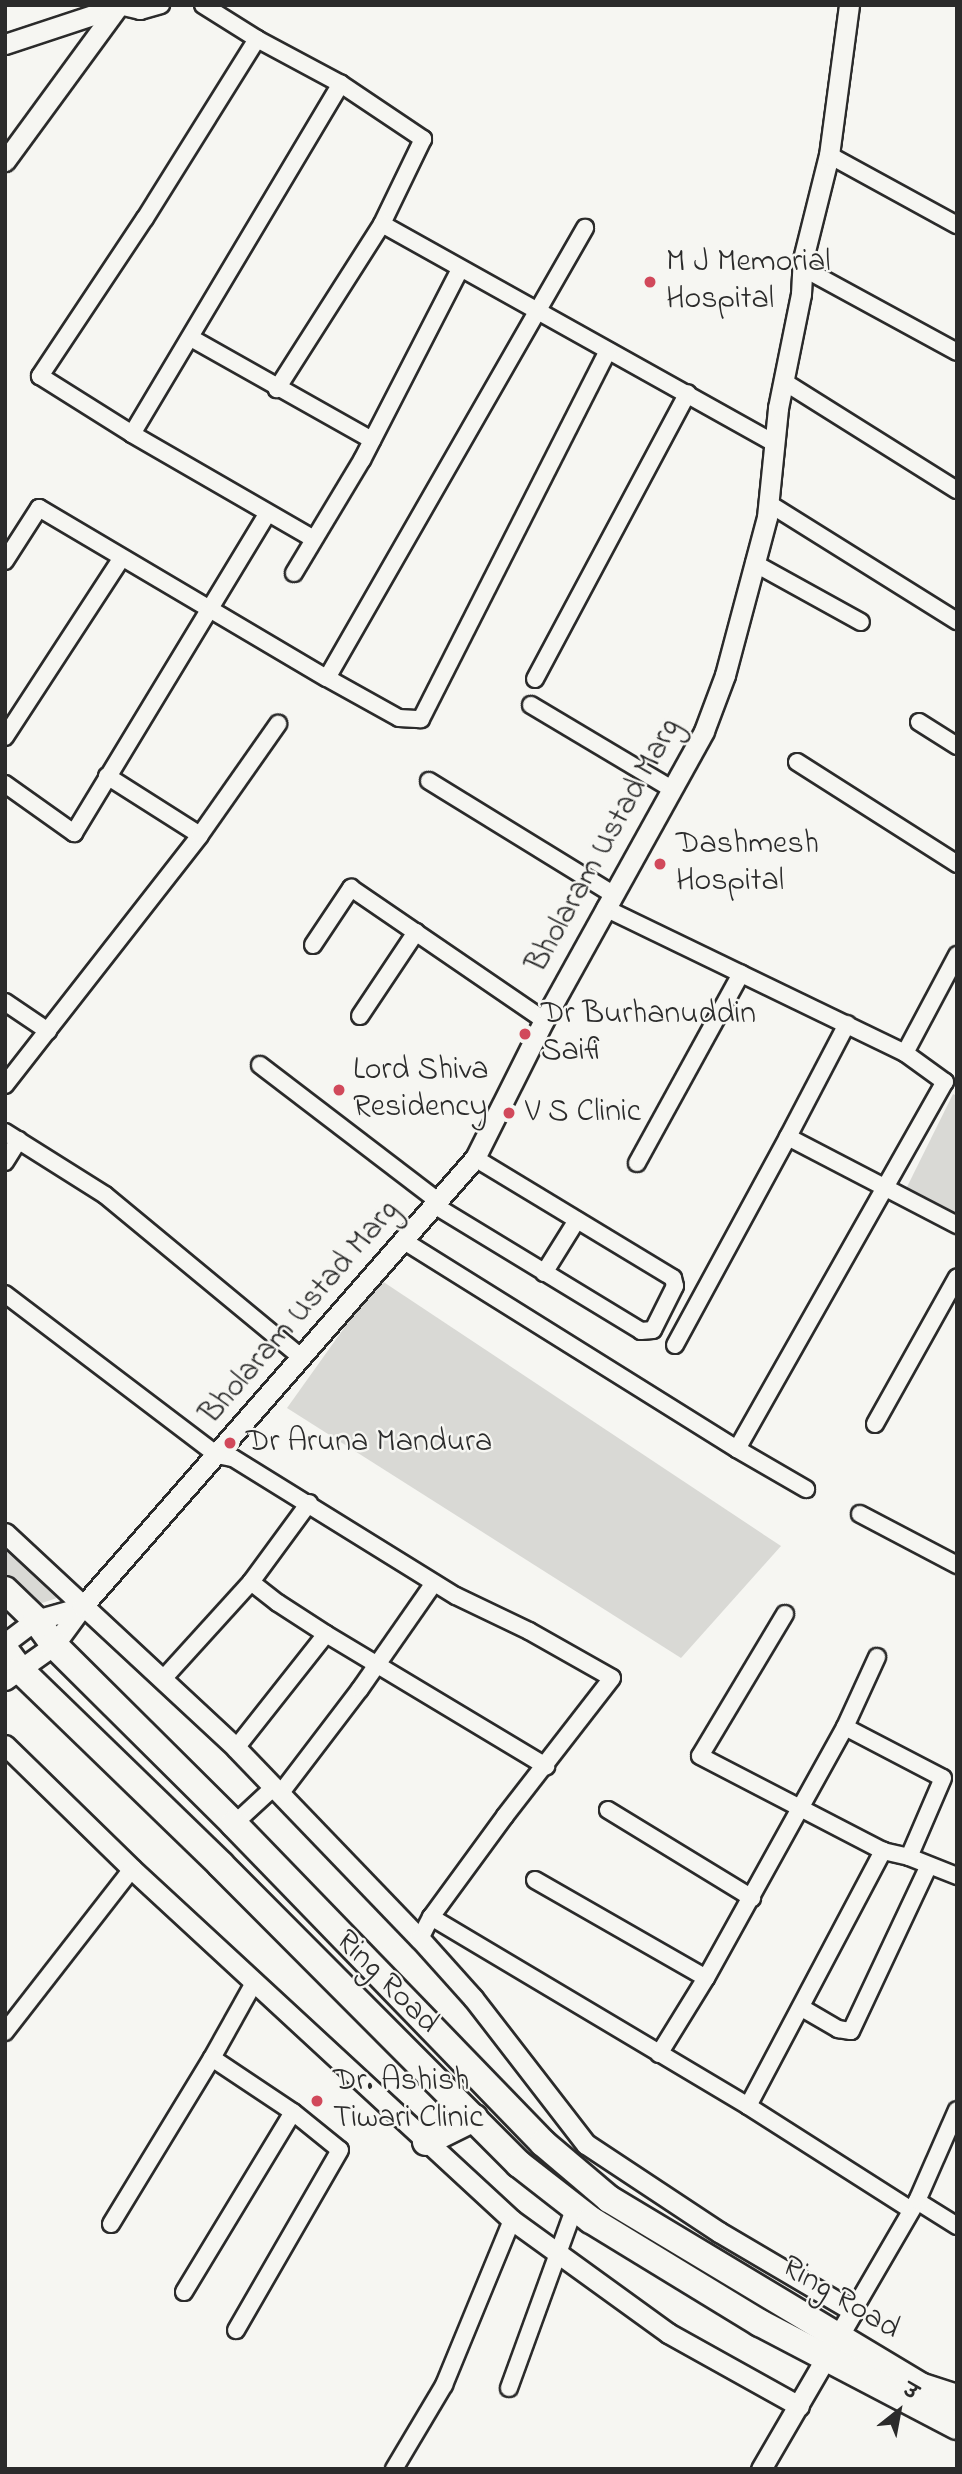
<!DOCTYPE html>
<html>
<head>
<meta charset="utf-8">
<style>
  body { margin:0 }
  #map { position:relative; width:962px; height:2474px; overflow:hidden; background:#f6f6f2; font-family:"Indie Flower","Playpen Sans Deva",sans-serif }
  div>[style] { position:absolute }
  .green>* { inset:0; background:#d9d9d5 }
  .roads { filter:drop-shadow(2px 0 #2b2b2b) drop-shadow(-2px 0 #2b2b2b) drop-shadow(0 2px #2b2b2b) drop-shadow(0 -2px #2b2b2b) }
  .minor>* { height:16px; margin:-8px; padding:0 8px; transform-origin:8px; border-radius:8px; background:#f6f6f2 }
  .tertiary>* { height:19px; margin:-9.5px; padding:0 9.5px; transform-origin:9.5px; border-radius:9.5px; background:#f6f6f2 }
  .trunk>* { height:26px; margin:-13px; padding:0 13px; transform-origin:13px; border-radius:13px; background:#f6f6f2 }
  .dots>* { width:19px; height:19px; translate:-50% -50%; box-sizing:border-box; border:4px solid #f6f6f2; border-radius:50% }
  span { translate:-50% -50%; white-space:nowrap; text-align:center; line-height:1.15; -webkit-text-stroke:5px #f6f6f2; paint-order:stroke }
  .poi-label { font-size:32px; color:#2b2b2b }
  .left { translate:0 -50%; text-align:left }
  .street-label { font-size:32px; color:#2b2b2b }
  .frame { position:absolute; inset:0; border:7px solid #2b2b2b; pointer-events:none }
  .north { position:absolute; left:864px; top:2376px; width:70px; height:70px; -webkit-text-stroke:5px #f6f6f2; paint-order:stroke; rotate:31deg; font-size:19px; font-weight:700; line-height:28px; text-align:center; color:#2b2b2b }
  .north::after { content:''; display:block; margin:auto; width:24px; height:32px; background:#2b2b2b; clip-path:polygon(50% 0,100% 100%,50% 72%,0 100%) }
</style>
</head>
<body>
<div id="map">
  <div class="green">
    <i style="clip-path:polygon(953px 1094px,957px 1096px,957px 1223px,903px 1195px)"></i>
    <i style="clip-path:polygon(379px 1279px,781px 1546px,681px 1658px,287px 1408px)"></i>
    <i style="clip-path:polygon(5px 1548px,57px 1598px,36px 1605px,5px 1578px)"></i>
  </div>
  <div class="roads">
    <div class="minor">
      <i style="left:203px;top:5px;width:64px;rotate:32.2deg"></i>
      <i style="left:257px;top:39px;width:95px;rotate:28.2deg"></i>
      <i style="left:341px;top:84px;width:99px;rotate:33.9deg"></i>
      <i style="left:423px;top:139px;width:94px;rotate:115.8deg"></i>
      <i style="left:382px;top:224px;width:196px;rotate:122.5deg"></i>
      <i style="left:119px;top:6px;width:22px;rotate:13deg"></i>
      <i style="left:140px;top:11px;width:22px;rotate:-16deg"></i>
      <i style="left:257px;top:39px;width:211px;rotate:122deg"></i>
      <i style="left:145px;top:218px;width:190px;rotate:123.6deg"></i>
      <i style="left:40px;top:376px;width:109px;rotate:32.2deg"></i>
      <i style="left:132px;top:434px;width:210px;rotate:30deg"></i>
      <i style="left:829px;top:155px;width:146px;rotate:28.7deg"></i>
      <i style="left:382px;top:224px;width:449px;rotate:29.2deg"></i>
      <i style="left:803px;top:268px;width:175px;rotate:28.6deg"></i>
      <i style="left:191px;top:338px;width:208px;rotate:29.4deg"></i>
      <i style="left:783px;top:381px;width:205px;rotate:32.1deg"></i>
      <i style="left:132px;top:434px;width:408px;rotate:-59.2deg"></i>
      <i style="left:768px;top:503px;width:223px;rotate:32deg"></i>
      <i style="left:5px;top:561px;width:63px;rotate:-57.3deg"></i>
      <i style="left:39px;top:508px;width:334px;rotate:30.6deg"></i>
      <i style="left:327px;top:678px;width:82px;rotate:29.1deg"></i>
      <i style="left:399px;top:718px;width:22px;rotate:3deg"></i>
      <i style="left:421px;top:719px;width:413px;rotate:-63.1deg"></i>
      <i style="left:754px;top:563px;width:122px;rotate:28.9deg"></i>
      <i style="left:294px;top:573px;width:132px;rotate:-59deg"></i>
      <i style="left:362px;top:460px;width:215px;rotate:-62.8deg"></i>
      <i style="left:327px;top:678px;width:519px;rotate:-60.17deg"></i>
      <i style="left:535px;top:679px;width:324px;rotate:-61.9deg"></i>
      <i style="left:531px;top:705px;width:164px;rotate:30.8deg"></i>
      <i style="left:919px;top:722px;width:45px;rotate:32.3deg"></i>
      <i style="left:5px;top:737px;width:212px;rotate:-56.9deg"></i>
      <i style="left:797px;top:762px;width:190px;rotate:32.5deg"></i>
      <i style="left:107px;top:776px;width:110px;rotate:32.4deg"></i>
      <i style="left:429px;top:781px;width:216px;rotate:31.6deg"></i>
      <i style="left:5px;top:784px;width:85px;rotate:35.4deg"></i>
      <i style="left:74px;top:833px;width:373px;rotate:-58.8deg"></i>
      <i style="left:313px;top:945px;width:69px;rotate:-56.3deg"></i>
      <i style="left:351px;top:888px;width:234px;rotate:34.4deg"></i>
      <i style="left:5px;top:1002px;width:52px;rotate:34deg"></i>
      <i style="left:360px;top:1016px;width:101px;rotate:-56.3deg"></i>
      <i style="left:847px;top:1024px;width:127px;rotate:117.6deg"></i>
      <i style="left:788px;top:1137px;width:191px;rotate:27.5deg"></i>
      <i style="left:905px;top:1053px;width:111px;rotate:-62deg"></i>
      <i style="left:260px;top:1065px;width:224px;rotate:37.4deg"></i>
      <i style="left:5px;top:1085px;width:317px;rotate:-52deg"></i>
      <i style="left:200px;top:835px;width:136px;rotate:-54.9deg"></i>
      <i style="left:5px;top:1132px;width:118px;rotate:32.2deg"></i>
      <i style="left:105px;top:1195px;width:256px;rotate:39.6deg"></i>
      <i style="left:5px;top:1162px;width:26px;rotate:-58deg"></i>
      <i style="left:637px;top:1163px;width:216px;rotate:-61.2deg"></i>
      <i style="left:434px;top:1205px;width:242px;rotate:31.3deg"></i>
      <i style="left:641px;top:1331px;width:12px;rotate:-5deg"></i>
      <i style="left:653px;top:1330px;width:49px;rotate:-63.4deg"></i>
      <i style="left:675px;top:1286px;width:8px;rotate:-104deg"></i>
      <i style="left:673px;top:1278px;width:232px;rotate:-148.8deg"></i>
      <i style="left:404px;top:1241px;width:393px;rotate:32deg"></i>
      <i style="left:737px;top:1449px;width:422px;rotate:-60.5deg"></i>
      <i style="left:945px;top:1082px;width:49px;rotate:-144.1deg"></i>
      <i style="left:905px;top:1053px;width:333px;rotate:-154.2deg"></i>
      <i style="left:544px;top:1273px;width:62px;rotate:-58.1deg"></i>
      <i style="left:5px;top:1294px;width:266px;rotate:37.2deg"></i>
      <i style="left:217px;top:1455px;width:16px;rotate:11deg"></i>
      <i style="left:233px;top:1458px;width:262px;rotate:31.8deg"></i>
      <i style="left:456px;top:1596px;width:81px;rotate:25.6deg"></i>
      <i style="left:529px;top:1631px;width:95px;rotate:29.5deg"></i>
      <i style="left:612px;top:1678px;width:175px;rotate:127.8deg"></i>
      <i style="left:505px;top:1816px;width:125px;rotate:126.2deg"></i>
      <i style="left:431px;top:1917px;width:25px;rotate:117deg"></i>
      <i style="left:675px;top:1345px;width:237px;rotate:-61.5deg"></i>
      <i style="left:875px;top:1424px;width:168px;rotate:-60.8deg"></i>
      <i style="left:737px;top:1449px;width:80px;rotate:30.1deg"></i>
      <i style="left:860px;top:1514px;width:110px;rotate:27.7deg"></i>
      <i style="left:251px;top:1582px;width:34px;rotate:38deg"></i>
      <i style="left:278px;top:1603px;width:57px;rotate:32.9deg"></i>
      <i style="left:326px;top:1634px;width:257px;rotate:31deg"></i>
      <i style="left:785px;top:1614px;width:165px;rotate:120.9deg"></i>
      <i style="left:700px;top:1756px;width:206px;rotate:27.4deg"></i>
      <i style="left:163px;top:1679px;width:131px;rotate:-47.8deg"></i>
      <i style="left:251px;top:1582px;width:98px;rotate:-53.7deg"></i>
      <i style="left:845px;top:1727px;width:77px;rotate:-65.4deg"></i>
      <i style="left:236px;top:1748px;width:145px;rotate:-51.7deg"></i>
      <i style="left:280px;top:1794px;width:132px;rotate:-52.7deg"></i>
      <i style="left:360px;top:1689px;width:129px;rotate:-55.1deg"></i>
      <i style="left:608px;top:1810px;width:169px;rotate:31.4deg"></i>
      <i style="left:234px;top:1824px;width:54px;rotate:-42.8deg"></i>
      <i style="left:535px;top:1880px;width:197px;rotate:29.8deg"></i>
      <i style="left:431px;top:1917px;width:369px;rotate:30.8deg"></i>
      <i style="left:748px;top:2106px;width:193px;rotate:32.5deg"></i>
      <i style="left:802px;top:2008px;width:42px;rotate:30.3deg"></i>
      <i style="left:838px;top:2029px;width:13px;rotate:9deg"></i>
      <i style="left:851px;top:2031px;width:183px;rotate:-64.8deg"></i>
      <i style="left:5px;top:2032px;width:207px;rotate:-52.1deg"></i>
      <i style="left:659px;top:2054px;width:89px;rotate:-58.3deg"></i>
      <i style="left:706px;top:1978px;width:287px;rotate:-61deg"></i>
      <i style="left:845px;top:1727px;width:110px;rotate:27.5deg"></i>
      <i style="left:943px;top:1778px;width:86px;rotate:113.3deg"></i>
      <i style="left:909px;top:1857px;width:52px;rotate:21.6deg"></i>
      <i style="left:212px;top:2058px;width:97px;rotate:33.7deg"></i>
      <i style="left:293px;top:2112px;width:60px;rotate:39deg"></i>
      <i style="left:340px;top:2150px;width:208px;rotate:120deg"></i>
      <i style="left:748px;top:2106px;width:289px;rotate:-62.1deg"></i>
      <i style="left:883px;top:1851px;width:27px;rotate:13deg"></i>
      <i style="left:917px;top:2201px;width:47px;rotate:32deg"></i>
      <i style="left:111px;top:2224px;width:194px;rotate:-58.7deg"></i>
      <i style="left:212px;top:2058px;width:86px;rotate:-60.8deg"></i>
      <i style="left:184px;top:2292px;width:210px;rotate:-58.8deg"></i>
      <i style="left:853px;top:2311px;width:127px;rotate:-59.8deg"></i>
      <i style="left:917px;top:2201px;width:99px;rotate:-66.3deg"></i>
      <i style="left:509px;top:2388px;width:193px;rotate:-70deg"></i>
      <i style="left:394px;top:2469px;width:98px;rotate:-59.2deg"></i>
      <i style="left:444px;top:2385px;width:178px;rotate:-67.6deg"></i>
    </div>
    <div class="tertiary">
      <i style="left:5px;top:44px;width:118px;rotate:-18.3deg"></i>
      <i style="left:5px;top:161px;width:193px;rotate:-53.8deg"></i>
      <i style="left:5px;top:1533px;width:316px;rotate:42.9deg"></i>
      <i style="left:236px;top:1748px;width:265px;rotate:46.1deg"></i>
      <i style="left:420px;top:1939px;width:79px;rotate:48.1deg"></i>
      <i style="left:473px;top:1998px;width:185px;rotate:52.3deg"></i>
      <i style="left:586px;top:2144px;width:159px;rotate:33.5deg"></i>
      <i style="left:719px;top:2232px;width:156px;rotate:30.5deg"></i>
      <i style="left:853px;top:2311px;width:183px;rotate:120.2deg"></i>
      <i style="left:5px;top:1643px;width:39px;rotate:-37deg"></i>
      <i style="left:36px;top:1620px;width:48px;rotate:-15.8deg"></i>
      <i style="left:5px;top:1680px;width:60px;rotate:-35.5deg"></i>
      <i style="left:54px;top:1645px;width:47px;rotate:-53.6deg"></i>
      <i style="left:82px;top:1607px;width:597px;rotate:-48.81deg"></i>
      <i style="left:475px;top:1158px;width:154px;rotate:-63.4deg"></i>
      <i style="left:544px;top:1020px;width:330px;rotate:-61deg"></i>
      <i style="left:704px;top:731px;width:60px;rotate:-69.4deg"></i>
      <i style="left:725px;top:675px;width:163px;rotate:-75.1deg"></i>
      <i style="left:767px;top:517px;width:110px;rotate:-84.2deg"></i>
      <i style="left:778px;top:408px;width:116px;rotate:-78.6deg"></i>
      <i style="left:801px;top:294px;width:35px;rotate:-87deg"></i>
      <i style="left:803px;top:259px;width:107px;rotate:-76deg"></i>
      <i style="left:829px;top:155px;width:151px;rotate:-82.4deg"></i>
      <i style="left:5px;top:1745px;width:177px;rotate:44.3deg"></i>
      <i style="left:132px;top:1869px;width:517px;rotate:42.73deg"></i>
      <i style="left:512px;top:2220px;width:193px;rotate:35.9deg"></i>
      <i style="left:668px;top:2333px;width:150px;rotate:29.1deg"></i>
    </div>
    <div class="trunk">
      <i style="left:5px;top:1590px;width:43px;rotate:44.1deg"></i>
      <i style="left:36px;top:1620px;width:31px;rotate:54deg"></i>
      <i style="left:54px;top:1645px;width:254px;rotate:44.8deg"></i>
      <i style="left:234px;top:1824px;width:444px;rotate:45.9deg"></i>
      <i style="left:543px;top:2143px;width:87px;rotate:40.3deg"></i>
      <i style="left:609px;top:2199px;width:363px;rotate:31deg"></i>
      <i style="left:920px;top:2386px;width:39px;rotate:18deg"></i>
      <i style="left:5px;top:1650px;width:25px;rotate:53deg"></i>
      <i style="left:20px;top:1670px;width:279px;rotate:44.1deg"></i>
      <i style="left:220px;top:1864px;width:424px;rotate:45.1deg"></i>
      <i style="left:519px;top:2164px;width:91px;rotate:37.9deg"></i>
      <i style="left:591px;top:2220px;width:198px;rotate:31.4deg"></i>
      <i style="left:760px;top:2323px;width:222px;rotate:27.6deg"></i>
      <i style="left:426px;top:2142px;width:54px;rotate:-26.6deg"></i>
    </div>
  </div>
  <div class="dots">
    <i style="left:650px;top:282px;background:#d1495b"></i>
    <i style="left:660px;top:864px;background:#d1495b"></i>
    <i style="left:525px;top:1034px;background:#d1495b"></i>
    <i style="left:339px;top:1090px;background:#d1495b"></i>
    <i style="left:509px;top:1113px;background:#d1495b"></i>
    <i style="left:230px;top:1443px;background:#d1495b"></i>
    <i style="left:317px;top:2101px;background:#d1495b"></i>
  </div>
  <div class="poi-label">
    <span class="left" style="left:666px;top:282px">M J Memorial<br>Hospital</span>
    <span class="left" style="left:676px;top:864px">Dashmesh<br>Hospital</span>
    <span class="left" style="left:541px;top:1034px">Dr Burhanuddin<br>Saifi</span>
    <span class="left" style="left:353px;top:1090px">Lord Shiva<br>Residency</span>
    <span class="left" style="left:525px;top:1113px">V S Clinic</span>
    <span class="left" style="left:246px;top:1443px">Dr Aruna Mandura</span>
    <span class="left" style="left:333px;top:2101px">Dr. Ashish<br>Tiwari Clinic</span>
  </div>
  <div class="street-label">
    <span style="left:605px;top:846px;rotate:-61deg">Bholaram Ustad Marg</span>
    <span style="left:301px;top:1313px;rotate:-49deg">Bholaram Ustad Marg</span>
    <span style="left:386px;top:1983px;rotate:45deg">Ring Road</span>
    <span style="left:840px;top:2299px;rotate:31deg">Ring Road</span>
  </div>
  <div class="frame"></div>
  <div class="north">उ</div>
</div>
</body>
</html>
